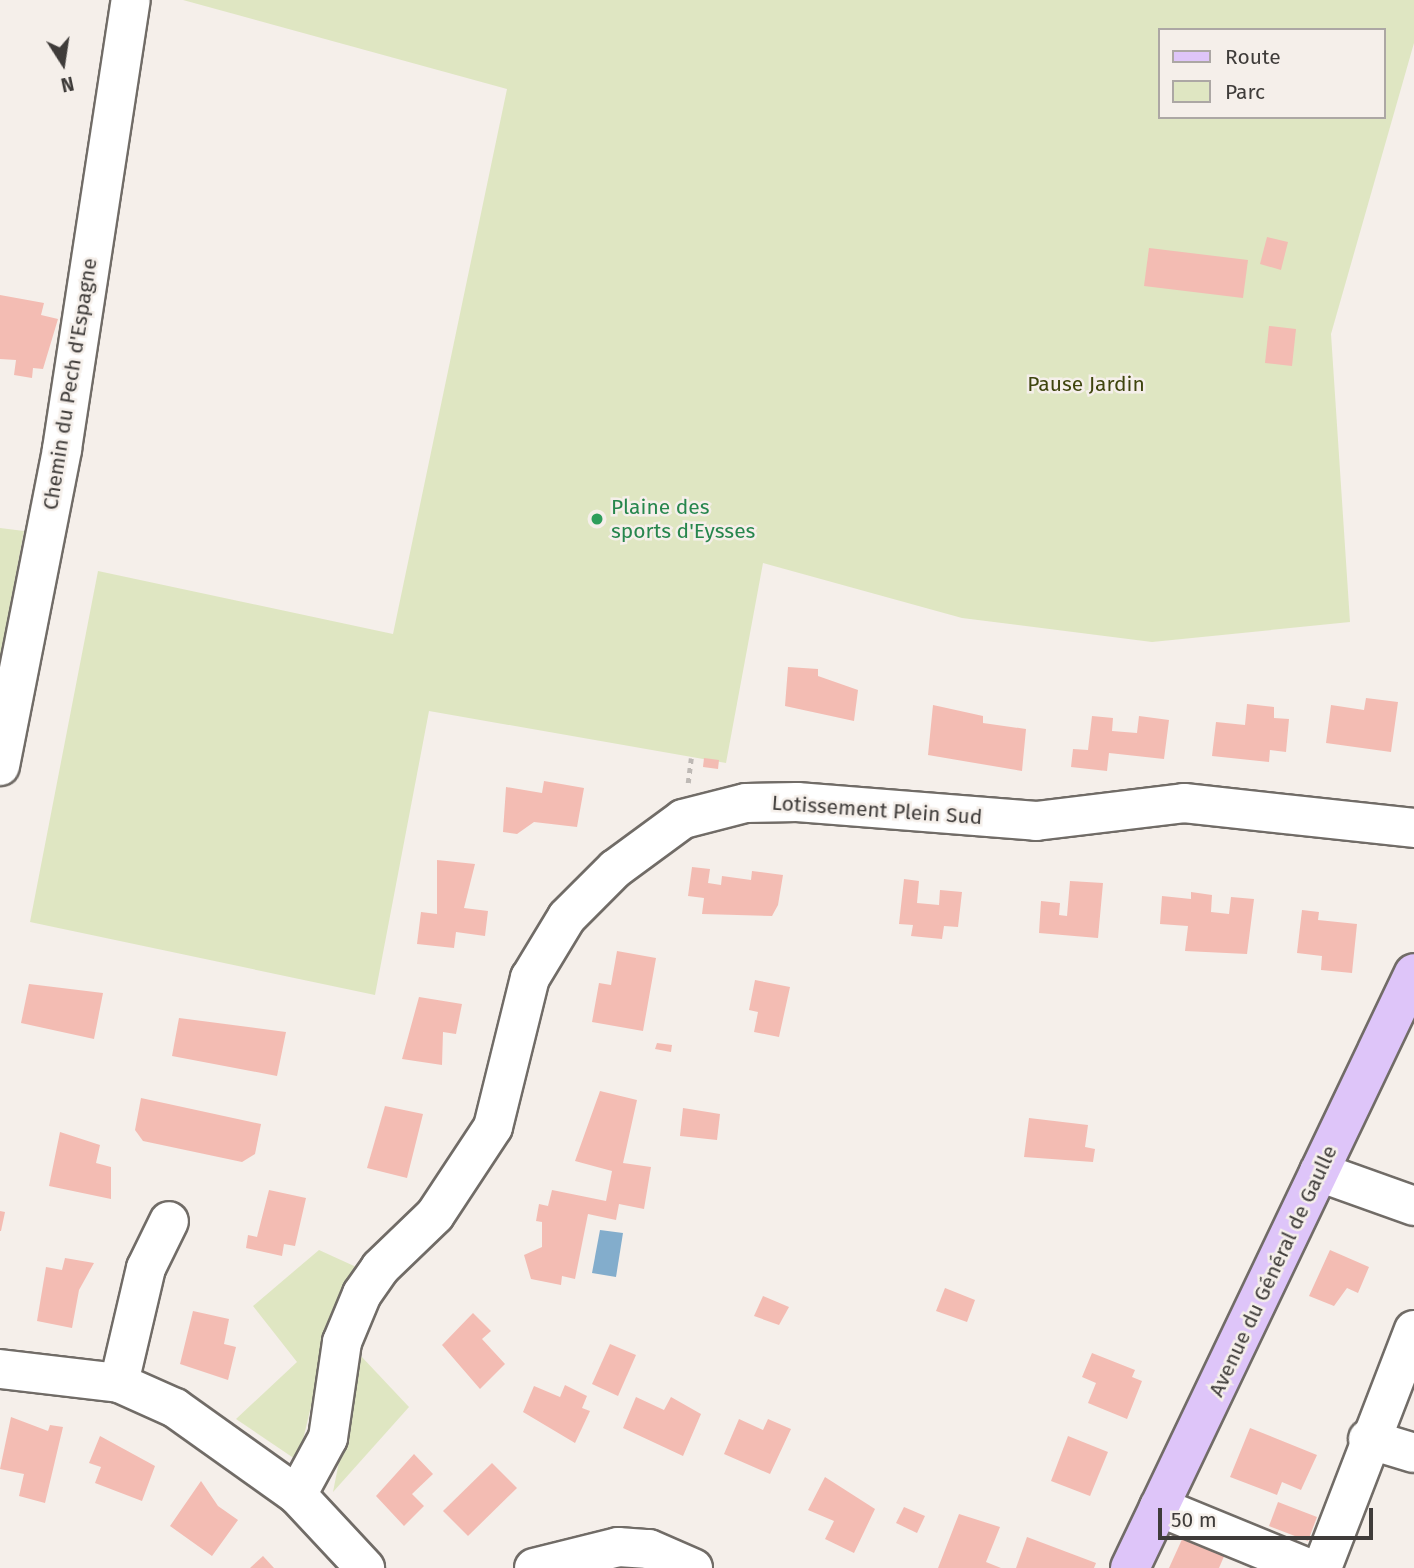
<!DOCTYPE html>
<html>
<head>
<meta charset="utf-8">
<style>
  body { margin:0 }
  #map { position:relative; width:1414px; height:1568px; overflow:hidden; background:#f5efea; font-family:"Fira Sans",sans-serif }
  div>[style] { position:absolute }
  .green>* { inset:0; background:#dfe6c2 }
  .water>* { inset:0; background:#83adcc }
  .building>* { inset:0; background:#f3bcb3 }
  .path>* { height:4.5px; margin-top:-2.25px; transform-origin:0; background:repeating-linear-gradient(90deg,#beb9b5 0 5px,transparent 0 10px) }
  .roads { filter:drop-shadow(2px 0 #716c67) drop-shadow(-2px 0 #716c67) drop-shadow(0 2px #716c67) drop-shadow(0 -2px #716c67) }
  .minor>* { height:38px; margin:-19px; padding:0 19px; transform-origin:19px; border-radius:19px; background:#fff }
  .major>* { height:38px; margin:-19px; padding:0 19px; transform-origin:19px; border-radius:19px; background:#dec5f9 }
  .dots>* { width:19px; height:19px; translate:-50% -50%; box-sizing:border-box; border:4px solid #f5efea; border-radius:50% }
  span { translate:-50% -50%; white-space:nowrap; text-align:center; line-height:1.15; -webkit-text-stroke:5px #f5efea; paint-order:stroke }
  .street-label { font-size:21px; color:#3f3c3a }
  .park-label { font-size:21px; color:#3f450e }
  .leisure-label { font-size:21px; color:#27864d }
  .left { translate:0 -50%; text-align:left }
  .legend { position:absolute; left:1158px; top:28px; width:228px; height:91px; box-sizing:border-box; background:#f5efea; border:2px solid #aca7a4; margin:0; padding:9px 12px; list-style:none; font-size:21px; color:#3f3c3a }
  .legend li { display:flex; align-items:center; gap:14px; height:35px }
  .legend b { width:35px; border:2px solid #aca7a4 }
  .north { position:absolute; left:28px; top:28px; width:70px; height:70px; -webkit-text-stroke:5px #f5efea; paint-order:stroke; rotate:168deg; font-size:19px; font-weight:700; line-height:28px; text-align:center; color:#3f3c3a }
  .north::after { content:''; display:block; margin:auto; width:24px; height:32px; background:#3f3c3a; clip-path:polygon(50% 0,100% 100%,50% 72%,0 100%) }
  .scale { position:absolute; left:1158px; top:1508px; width:215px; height:32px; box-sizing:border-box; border:4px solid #3f3c3a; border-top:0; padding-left:9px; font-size:21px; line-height:24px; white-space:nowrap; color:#3f3c3a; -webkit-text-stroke:5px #f5efea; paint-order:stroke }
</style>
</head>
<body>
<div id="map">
  <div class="green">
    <i style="clip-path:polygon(evenodd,183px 0,1414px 0,1414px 43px,1331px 334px,1350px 622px,1152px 642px,962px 618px,763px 563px,726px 763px,429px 711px,375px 995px,30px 922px,98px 571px,393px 634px,507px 89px,183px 0,1160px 30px,1384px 30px,1384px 117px,1160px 117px,1160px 30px)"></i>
    <i style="clip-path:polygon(0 528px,24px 531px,0 661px)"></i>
    <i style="clip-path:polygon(319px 1250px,365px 1271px,326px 1343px,298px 1461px,236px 1419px,297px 1362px,253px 1306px)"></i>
    <i style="clip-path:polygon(360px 1355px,409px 1407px,333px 1492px)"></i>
  </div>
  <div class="water">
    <i style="clip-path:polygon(600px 1230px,623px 1233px,616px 1277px,592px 1273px)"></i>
  </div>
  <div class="building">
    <i style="clip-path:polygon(1267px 237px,1288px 242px,1281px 270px,1260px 264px)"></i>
    <i style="clip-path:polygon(1149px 248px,1248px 260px,1243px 298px,1144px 286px)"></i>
    <i style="clip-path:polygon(0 295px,44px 303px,41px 315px,58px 319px,43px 369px,33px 368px,32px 378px,14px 375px,16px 360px,0 359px)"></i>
    <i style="clip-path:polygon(1269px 326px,1296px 329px,1292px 366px,1265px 363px)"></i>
    <i style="clip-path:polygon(788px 667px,818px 669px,818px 676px,858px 690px,854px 721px,785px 706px)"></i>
    <i style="clip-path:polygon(1366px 698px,1398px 702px,1391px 752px,1326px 743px,1331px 705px,1364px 710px)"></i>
    <i style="clip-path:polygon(1247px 704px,1274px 707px,1274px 718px,1289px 719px,1286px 752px,1270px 750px,1269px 762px,1212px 756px,1216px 722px,1245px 725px)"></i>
    <i style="clip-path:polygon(933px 705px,983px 716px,983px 723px,1026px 729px,1022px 771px,928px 755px)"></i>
    <i style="clip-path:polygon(1092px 716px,1113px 718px,1112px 731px,1137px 733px,1139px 716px,1169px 720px,1164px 759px,1109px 753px,1107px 771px,1071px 767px,1073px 749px,1088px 750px)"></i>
    <i style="clip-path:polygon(704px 758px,719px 760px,718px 769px,703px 767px)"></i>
    <i style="clip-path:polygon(544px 781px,584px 788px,577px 827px,534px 822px,517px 834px,503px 832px,506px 787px,542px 793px)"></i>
    <i style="clip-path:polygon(437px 860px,475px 864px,464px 908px,488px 911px,485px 936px,456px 932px,454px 948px,417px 944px,421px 912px,437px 914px)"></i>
    <i style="clip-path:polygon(692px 867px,710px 869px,708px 883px,721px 885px,722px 876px,751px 880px,752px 871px,783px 875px,778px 905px,772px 916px,702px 914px,704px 898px,688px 896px)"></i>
    <i style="clip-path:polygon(904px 879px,919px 881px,917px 903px,939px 905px,940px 890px,962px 892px,958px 927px,944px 926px,942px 939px,911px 936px,913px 925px,899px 924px)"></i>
    <i style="clip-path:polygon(1070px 881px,1103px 883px,1098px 938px,1039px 933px,1041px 901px,1060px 903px,1059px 915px,1067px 916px)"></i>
    <i style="clip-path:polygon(1191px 892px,1212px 895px,1211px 912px,1229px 914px,1231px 897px,1254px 899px,1247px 954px,1185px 951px,1188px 926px,1160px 924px,1162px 896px,1191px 899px)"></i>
    <i style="clip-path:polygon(1302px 910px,1319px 912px,1318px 920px,1357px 924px,1352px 973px,1321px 970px,1322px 956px,1297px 953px)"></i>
    <i style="clip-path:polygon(617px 951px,656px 958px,643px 1031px,592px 1022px,599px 983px,611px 985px)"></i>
    <i style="clip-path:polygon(755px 980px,790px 987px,779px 1037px,754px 1032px,758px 1012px,749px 1010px)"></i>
    <i style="clip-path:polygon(29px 984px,103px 993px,94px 1039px,21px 1023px)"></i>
    <i style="clip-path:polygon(419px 997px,462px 1004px,456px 1034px,443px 1032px,442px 1065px,402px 1059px)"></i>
    <i style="clip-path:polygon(179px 1018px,286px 1032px,277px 1076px,172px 1056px)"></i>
    <i style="clip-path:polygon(657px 1043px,672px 1045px,671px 1052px,655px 1049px)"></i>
    <i style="clip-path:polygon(600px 1091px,637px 1100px,623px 1163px,651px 1167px,644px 1209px,619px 1204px,616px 1220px,588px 1214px,575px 1279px,562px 1276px,561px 1285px,531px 1279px,524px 1255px,542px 1247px,542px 1222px,536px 1221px,539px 1204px,548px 1206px,552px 1190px,606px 1201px,612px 1171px,575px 1161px)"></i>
    <i style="clip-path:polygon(141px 1098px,261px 1124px,255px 1154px,242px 1162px,143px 1141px,135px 1130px)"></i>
    <i style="clip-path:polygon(385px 1106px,423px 1114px,407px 1178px,367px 1168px)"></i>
    <i style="clip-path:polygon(683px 1108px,720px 1114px,717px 1140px,680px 1136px)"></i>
    <i style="clip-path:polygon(1029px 1118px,1088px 1125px,1085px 1147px,1095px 1149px,1093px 1162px,1024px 1157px)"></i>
    <i style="clip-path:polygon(60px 1132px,100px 1145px,96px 1163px,111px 1167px,111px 1199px,49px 1186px)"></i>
    <i style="clip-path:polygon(269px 1190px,306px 1198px,295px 1246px,284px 1244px,282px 1256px,246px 1248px,248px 1235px,257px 1237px)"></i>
    <i style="clip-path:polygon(0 1211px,5px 1212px,1px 1231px,0 1231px)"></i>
    <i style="clip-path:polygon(1330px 1250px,1369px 1267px,1358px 1293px,1347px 1288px,1334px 1306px,1309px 1296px)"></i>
    <i style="clip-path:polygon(65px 1258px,94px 1263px,79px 1290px,72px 1328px,37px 1321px,46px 1267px,62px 1270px)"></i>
    <i style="clip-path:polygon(945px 1288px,975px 1300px,967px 1322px,936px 1311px)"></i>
    <i style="clip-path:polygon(763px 1296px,789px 1307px,779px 1325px,754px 1316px)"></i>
    <i style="clip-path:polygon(193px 1311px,229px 1319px,224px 1344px,236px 1347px,228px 1380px,180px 1364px)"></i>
    <i style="clip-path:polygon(473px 1313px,491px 1331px,482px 1339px,505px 1364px,480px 1389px,442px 1345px)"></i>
    <i style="clip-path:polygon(610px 1344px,636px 1355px,618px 1396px,592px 1384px)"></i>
    <i style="clip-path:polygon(1092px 1353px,1135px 1370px,1132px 1377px,1142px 1381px,1127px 1419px,1088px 1403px,1096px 1383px,1082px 1377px)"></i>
    <i style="clip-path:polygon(565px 1385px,587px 1396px,582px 1408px,590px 1411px,575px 1443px,523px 1412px,534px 1386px,560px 1397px)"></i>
    <i style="clip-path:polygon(636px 1397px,664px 1410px,671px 1397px,701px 1414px,683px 1456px,623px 1428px)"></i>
    <i style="clip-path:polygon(11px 1417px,48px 1431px,50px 1425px,63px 1427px,45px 1503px,19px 1496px,24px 1474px,0 1469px)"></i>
    <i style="clip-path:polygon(739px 1419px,763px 1430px,768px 1419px,791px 1429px,770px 1474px,724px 1454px)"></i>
    <i style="clip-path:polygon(1250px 1428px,1317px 1455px,1301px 1490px,1282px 1482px,1277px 1495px,1230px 1477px)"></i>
    <i style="clip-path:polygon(100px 1436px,155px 1466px,142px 1501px,95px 1483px,101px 1467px,89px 1463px)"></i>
    <i style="clip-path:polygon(1068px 1436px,1108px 1452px,1090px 1496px,1051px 1481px)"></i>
    <i style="clip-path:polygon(414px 1454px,433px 1474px,412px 1494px,424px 1506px,404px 1526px,376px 1496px)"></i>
    <i style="clip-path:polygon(492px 1463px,517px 1488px,468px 1536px,443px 1511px)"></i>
    <i style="clip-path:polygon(825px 1477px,875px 1509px,854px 1553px,825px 1539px,834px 1521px,808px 1510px)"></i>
    <i style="clip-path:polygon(201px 1481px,218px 1506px,238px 1520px,212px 1556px,170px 1526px)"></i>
    <i style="clip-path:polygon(1278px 1502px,1317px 1517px,1308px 1541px,1269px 1526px)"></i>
    <i style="clip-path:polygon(904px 1507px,925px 1516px,917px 1533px,896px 1523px)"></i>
    <i style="clip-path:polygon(959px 1514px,1000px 1527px,986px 1562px,1001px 1568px,938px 1568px)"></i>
    <i style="clip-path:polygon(1184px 1535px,1225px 1554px,1219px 1568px,1169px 1568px)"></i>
    <i style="clip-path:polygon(1027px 1537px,1096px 1563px,1094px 1568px,1016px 1568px)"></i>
    <i style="clip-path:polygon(263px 1556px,274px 1568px,250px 1568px)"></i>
  </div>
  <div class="path">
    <i style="left:688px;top:783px;width:25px;rotate:-83deg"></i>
  </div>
  <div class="roads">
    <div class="minor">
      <i style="left:0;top:766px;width:323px;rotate:-78.9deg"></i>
      <i style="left:62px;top:449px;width:454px;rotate:-81.3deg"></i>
      <i style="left:1319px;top:1172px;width:101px;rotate:19.7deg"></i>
      <i style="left:0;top:1369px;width:120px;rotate:6.7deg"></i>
      <i style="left:119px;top:1383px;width:61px;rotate:24.1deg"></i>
      <i style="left:175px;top:1408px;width:150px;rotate:35.5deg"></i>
      <i style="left:297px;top:1495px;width:100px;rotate:47deg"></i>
      <i style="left:119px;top:1383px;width:118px;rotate:-76.8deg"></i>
      <i style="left:146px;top:1268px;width:52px;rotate:-63.9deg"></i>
      <i style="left:1368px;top:1439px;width:48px;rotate:16.9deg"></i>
      <i style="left:297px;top:1495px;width:65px;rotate:-61.5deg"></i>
      <i style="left:328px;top:1438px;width:97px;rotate:-81.7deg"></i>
      <i style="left:342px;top:1342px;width:52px;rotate:-67.4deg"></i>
      <i style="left:362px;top:1294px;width:32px;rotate:-55deg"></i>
      <i style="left:380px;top:1268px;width:76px;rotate:-43.9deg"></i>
      <i style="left:435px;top:1215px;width:105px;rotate:-56.6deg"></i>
      <i style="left:493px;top:1127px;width:154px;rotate:-76.1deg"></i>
      <i style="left:530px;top:978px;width:71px;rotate:-58.8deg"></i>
      <i style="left:567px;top:917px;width:68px;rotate:-45deg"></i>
      <i style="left:615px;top:869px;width:84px;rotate:-36.3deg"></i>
      <i style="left:683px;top:819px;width:65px;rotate:-14.3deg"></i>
      <i style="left:746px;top:803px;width:51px;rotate:-1.1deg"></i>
      <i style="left:797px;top:802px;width:240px;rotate:4.5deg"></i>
      <i style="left:1036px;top:821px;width:149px;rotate:-6.9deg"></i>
      <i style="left:1184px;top:803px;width:231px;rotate:6.2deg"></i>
      <i style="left:1159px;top:1507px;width:161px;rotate:22.3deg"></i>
      <i style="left:534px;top:1568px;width:87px;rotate:-14deg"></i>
      <i style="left:618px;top:1547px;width:31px;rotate:4deg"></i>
      <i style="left:649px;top:1549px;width:48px;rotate:23.4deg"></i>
      <i style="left:1322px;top:1568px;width:255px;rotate:-68.9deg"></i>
    </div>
    <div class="major">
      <i style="left:1130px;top:1568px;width:659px;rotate:-64.48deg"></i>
    </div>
  </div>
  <div class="dots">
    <i style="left:597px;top:519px;background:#2e9e5b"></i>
  </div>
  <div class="street-label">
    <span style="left:70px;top:384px;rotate:-81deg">Chemin du Pech d'Espagne</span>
    <span style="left:877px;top:810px;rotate:4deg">Lotissement Plein Sud</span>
    <span style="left:1273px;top:1271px;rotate:-65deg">Avenue du Général de Gaulle</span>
  </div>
  <div class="park-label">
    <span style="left:1086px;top:384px">Pause Jardin</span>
  </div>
  <div class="leisure-label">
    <span class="left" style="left:611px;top:519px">Plaine des<br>sports d'Eysses</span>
  </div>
  <ul class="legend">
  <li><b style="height:9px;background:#dec5f9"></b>Route</li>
  <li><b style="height:19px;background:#dfe6c2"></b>Parc</li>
  </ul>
  <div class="north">N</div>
  <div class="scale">50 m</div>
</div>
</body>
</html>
